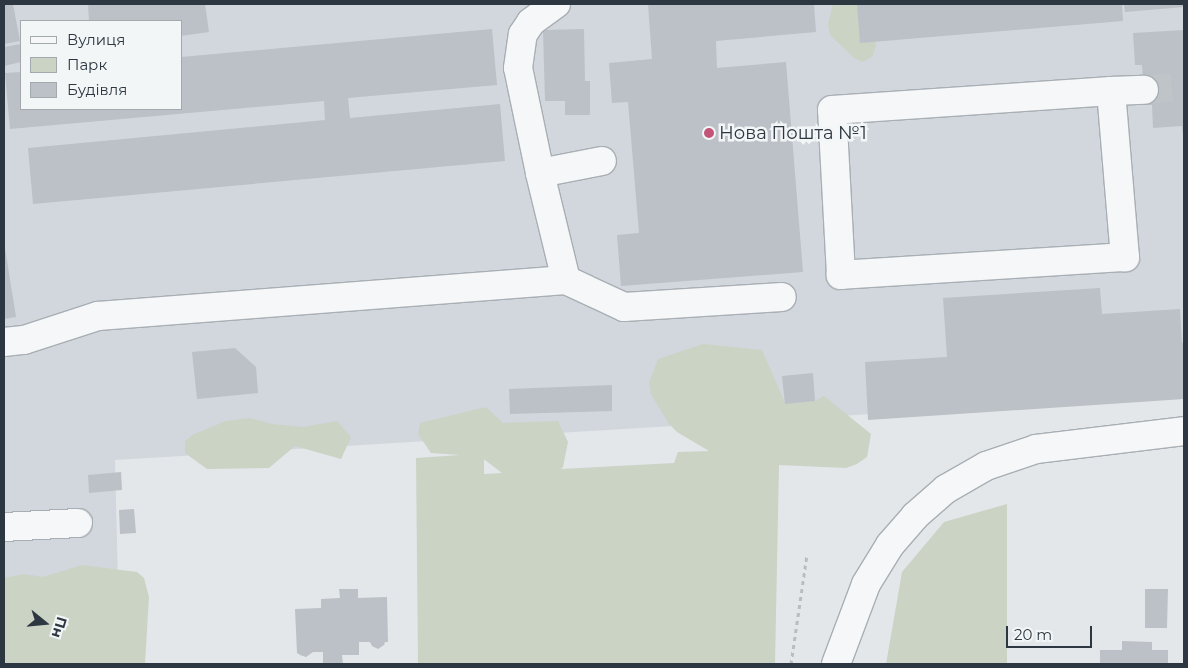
<!DOCTYPE html>
<html>
<head>
<meta charset="utf-8">
<style>
  body { margin:0 }
  #map { position:relative; width:1188px; height:668px; overflow:hidden; background:#e3e7ea; font-family:Montserrat,sans-serif }
  div>[style] { position:absolute }
  .built>* { inset:0; background:#d1d7dc }
  .green>* { inset:0; background:#cbd3c5 }
  .building>* { inset:0; background:#bbc1c6 }
  .minor-tunnel>* { height:28px; margin-top:-14px; transform-origin:0; background:repeating-linear-gradient(90deg,#bec4c8 0 28px,transparent 0 42px) }
  .path>* { height:3px; margin-top:-1.5px; transform-origin:0; background:repeating-linear-gradient(90deg,#b9bdc2 0 4px,transparent 0 8px) }
  .roads { filter:drop-shadow(1px 0 #a8afb4) drop-shadow(-1px 0 #a8afb4) drop-shadow(0 1px #a8afb4) drop-shadow(0 -1px #a8afb4) }
  .minor>* { height:28px; margin:-14px; padding:0 14px; transform-origin:14px; border-radius:14px; background:#f6f7f9 }
  .dots>* { width:14px; height:14px; translate:-50% -50%; box-sizing:border-box; border:2px solid #f3f6f7; border-radius:50% }
  span { translate:-50% -50%; white-space:nowrap; text-align:center; line-height:1.15; -webkit-text-stroke:5px #f3f6f7; paint-order:stroke }
  .poi-label { font-size:18px; color:#2c3741 }
  .left { translate:0 -50%; text-align:left }
  .frame { position:absolute; inset:0; border:5px solid #2c3741; pointer-events:none }
  .legend { position:absolute; left:20px; top:20px; width:162px; height:90px; box-sizing:border-box; background:#f3f6f7; border:1px solid #a3aaae; margin:0; padding:6px 9px; list-style:none; font-size:15px; color:#2c3741 }
  .legend li { display:flex; align-items:center; gap:10px; height:25px }
  .legend b { width:25px; border:1px solid #a3aaae }
  .north { position:absolute; left:20px; top:598px; width:50px; height:50px; -webkit-text-stroke:4px #f3f6f7; paint-order:stroke; rotate:107deg; font-size:14px; font-weight:700; line-height:20px; text-align:center; color:#2c3741 }
  .north::after { content:''; display:block; margin:auto; width:18px; height:22px; background:#2c3741; clip-path:polygon(50% 0,100% 100%,50% 72%,0 100%) }
  .scale { position:absolute; left:1006px; top:626px; width:86px; height:22px; box-sizing:border-box; border:2px solid #2c3741; border-top:0; padding-left:6px; font-size:15px; line-height:18px; white-space:nowrap; color:#2c3741; -webkit-text-stroke:4px #f3f6f7; paint-order:stroke }
</style>
</head>
<body>
<div id="map">
  <div class="built">
    <i style="clip-path:polygon(evenodd,4px 4px,1184px 4px,1184px 395px,115px 460px,120px 664px,4px 664px,4px 4px,21px 21px,181px 21px,181px 109px,21px 109px,21px 21px)"></i>
  </div>
  <div class="green">
    <i style="clip-path:polygon(833px 4px,869px 4px,876px 46px,872px 57px,862px 62px,853px 57px,830px 35px,828px 24px)"></i>
    <i style="clip-path:polygon(evenodd,703px 344px,762px 350px,785px 403px,815px 401px,824px 396px,871px 434px,867px 457px,857px 464px,846px 468px,779px 465px,775px 664px,418px 664px,416px 458px,460px 455px,431px 453px,418px 434px,420px 423px,486px 407px,503px 423px,558px 421px,568px 442px,563px 467px,561px 469px,674px 463px,678px 452px,709px 451px,677px 432px,669px 424px,651px 394px,649px 383px,658px 359px,703px 344px,484px 460px,485px 460px,502px 473px,484px 474px,484px 460px)"></i>
    <i style="clip-path:polygon(250px 418px,272px 424px,303px 427px,337px 421px,351px 437px,341px 459px,295px 446px,269px 468px,207px 469px,185px 453px,185px 441px,194px 434px,226px 421px)"></i>
    <i style="clip-path:polygon(1007px 504px,1007px 664px,886px 664px,902px 572px,944px 522px)"></i>
    <i style="clip-path:polygon(82px 565px,137px 572px,144px 578px,149px 597px,145px 664px,4px 664px,4px 578px,24px 574px,43px 577px)"></i>
  </div>
  <div class="building">
    <i style="clip-path:polygon(4px 4px,13px 4px,20px 41px,4px 44px)"></i>
    <i style="clip-path:polygon(88px 4px,205px 4px,209px 32px,181px 36px,181px 21px,89px 21px)"></i>
    <i style="clip-path:polygon(648px 4px,814px 4px,816px 32px,716px 41px,717px 68px,786px 62px,803px 272px,621px 286px,617px 235px,639px 233px,628px 102px,612px 103px,609px 63px,652px 59px)"></i>
    <i style="clip-path:polygon(857px 4px,1122px 4px,1123px 21px,860px 43px)"></i>
    <i style="clip-path:polygon(1124px 4px,1184px 4px,1184px 7px,1125px 12px)"></i>
    <i style="clip-path:polygon(492px 29px,497px 85px,348px 98px,350px 118px,500px 104px,505px 161px,33px 204px,28px 148px,325px 120px,324px 101px,10px 129px,5px 73px,21px 72px,21px 109px,181px 109px,181px 57px)"></i>
    <i style="clip-path:polygon(584px 29px,585px 81px,590px 81px,590px 115px,565px 115px,565px 101px,545px 101px,543px 30px)"></i>
    <i style="clip-path:polygon(1184px 30px,1184px 135px,1183px 135px,1182px 126px,1153px 128px,1152px 105px,1145px 105px,1142px 65px,1135px 65px,1133px 33px)"></i>
    <i style="clip-path:polygon(21px 44px,21px 62px,4px 66px,4px 47px)"></i>
    <i style="clip-path:polygon(4px 242px,16px 317px,4px 319px)"></i>
    <i style="clip-path:polygon(1100px 288px,1102px 314px,1180px 309px,1182px 343px,1184px 342px,1184px 399px,868px 420px,865px 362px,947px 357px,943px 298px)"></i>
    <i style="clip-path:polygon(235px 348px,256px 367px,258px 393px,197px 399px,192px 352px)"></i>
    <i style="clip-path:polygon(813px 373px,815px 401px,785px 404px,782px 376px)"></i>
    <i style="clip-path:polygon(612px 385px,612px 411px,510px 414px,509px 389px)"></i>
    <i style="clip-path:polygon(121px 472px,122px 490px,89px 493px,88px 475px)"></i>
    <i style="clip-path:polygon(134px 509px,136px 533px,120px 534px,119px 510px)"></i>
    <i style="clip-path:polygon(339px 589px,358px 589px,358px 598px,387px 597px,388px 642px,385px 642px,384px 645px,378px 649px,372px 646px,370px 642px,359px 642px,359px 655px,342px 655px,343px 664px,323px 664px,323px 652px,313px 652px,306px 657px,300px 655px,297px 653px,295px 609px,321px 608px,321px 599px,340px 598px)"></i>
    <i style="clip-path:polygon(1145px 589px,1168px 589px,1167px 628px,1145px 628px)"></i>
    <i style="clip-path:polygon(1122px 641px,1152px 642px,1152px 650px,1168px 650px,1168px 664px,1100px 664px,1100px 650px,1122px 650px)"></i>
  </div>
  <div class="minor-tunnel">
    <i style="left:1144px;top:90px;width:40px;rotate:-5.7deg"></i>
  </div>
  <div class="path">
    <i style="left:791px;top:664px;width:111px;rotate:-81.7deg"></i>
  </div>
  <div class="roads">
    <div class="minor">
      <i style="left:1111px;top:91px;width:167px;rotate:85.2deg"></i>
      <i style="left:1125px;top:257px;width:285px;rotate:176.4deg"></i>
      <i style="left:841px;top:275px;width:165px;rotate:-93.1deg"></i>
      <i style="left:832px;top:110px;width:280px;rotate:-3.9deg"></i>
      <i style="left:1111px;top:91px;width:33px;rotate:-2deg"></i>
      <i style="left:540px;top:173px;width:107px;rotate:-101.8deg"></i>
      <i style="left:518px;top:68px;width:34px;rotate:-82deg"></i>
      <i style="left:523px;top:34px;width:14px;rotate:-56deg"></i>
      <i style="left:531px;top:22px;width:31px;rotate:-36deg"></i>
      <i style="left:566px;top:280px;width:110px;rotate:-103.7deg"></i>
      <i style="left:540px;top:173px;width:63px;rotate:-11deg"></i>
      <i style="left:4px;top:342px;width:20px;rotate:-6deg"></i>
      <i style="left:24px;top:340px;width:78px;rotate:-18deg"></i>
      <i style="left:98px;top:316px;width:469px;rotate:-4.4deg"></i>
      <i style="left:566px;top:280px;width:64px;rotate:25deg"></i>
      <i style="left:624px;top:307px;width:158px;rotate:-3.6deg"></i>
      <i style="left:4px;top:527px;width:74px;rotate:-3.1deg"></i>
      <i style="left:836px;top:664px;width:85px;rotate:-69.4deg"></i>
      <i style="left:866px;top:584px;width:46px;rotate:-58.4deg"></i>
      <i style="left:890px;top:545px;width:38px;rotate:-49deg"></i>
      <i style="left:915px;top:516px;width:41px;rotate:-41.1deg"></i>
      <i style="left:946px;top:489px;width:46px;rotate:-29.9deg"></i>
      <i style="left:986px;top:466px;width:53px;rotate:-18.8deg"></i>
      <i style="left:1036px;top:449px;width:149px;rotate:-6.9deg"></i>
    </div>
  </div>
  <div class="dots">
    <i style="left:709px;top:133px;background:#c35477"></i>
  </div>
  <div class="poi-label">
    <span class="left" style="left:719px;top:133px">Нова Пошта №1</span>
  </div>
  <div class="frame"></div>
  <ul class="legend">
  <li><b style="height:6px;background:#f6f7f9"></b>Вулиця</li>
  <li><b style="height:14px;background:#cbd3c5"></b>Парк</li>
  <li><b style="height:14px;background:#bbc1c6"></b>Будівля</li>
  </ul>
  <div class="north">Пн</div>
  <div class="scale">20 m</div>
</div>
</body>
</html>
